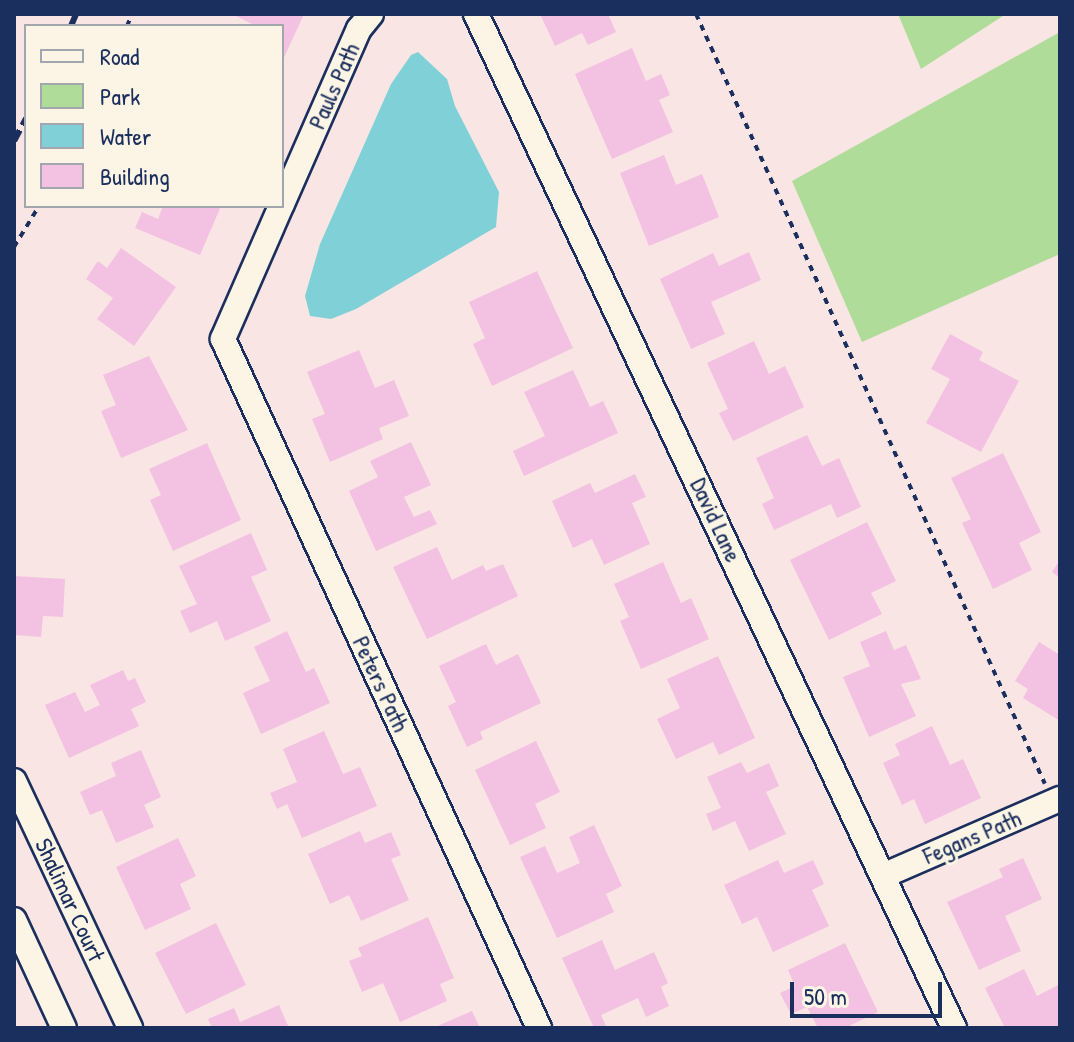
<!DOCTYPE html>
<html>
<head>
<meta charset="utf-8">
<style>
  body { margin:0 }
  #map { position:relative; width:1074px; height:1042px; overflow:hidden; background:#f9e5e4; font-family:"Patrick Hand",sans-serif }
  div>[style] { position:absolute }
  .green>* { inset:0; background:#b0dc9a }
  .water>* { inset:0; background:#80d1d7 }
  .building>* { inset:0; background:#f3c1e1 }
  .path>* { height:4px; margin-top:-2px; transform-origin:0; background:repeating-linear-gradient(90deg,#1b2f5e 0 6px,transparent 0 12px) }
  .roads { filter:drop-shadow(2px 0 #1b2f5e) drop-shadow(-2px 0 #1b2f5e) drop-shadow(0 2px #1b2f5e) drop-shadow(0 -2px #1b2f5e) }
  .minor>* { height:24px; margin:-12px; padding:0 12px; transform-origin:12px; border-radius:12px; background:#fcf5e5 }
  .rail>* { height:6px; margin-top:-3px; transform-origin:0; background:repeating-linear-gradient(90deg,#1b2f5e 0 12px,transparent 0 18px) }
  span { translate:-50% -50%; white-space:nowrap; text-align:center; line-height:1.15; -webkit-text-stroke:6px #fcf5e5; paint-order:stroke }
  .street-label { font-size:24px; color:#1b2f5e }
  .frame { position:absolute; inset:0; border:16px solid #1b2f5e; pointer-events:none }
  .legend { position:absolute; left:24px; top:24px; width:260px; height:184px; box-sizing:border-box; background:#fcf5e5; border:2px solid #a2a6af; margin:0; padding:10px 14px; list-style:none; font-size:24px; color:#1b2f5e }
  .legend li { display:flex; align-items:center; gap:16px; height:40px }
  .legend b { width:40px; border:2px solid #a2a6af }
  .scale { position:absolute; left:790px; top:982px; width:152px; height:36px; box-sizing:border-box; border:4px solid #1b2f5e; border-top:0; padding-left:10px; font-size:24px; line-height:28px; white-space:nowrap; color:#1b2f5e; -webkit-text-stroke:6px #fcf5e5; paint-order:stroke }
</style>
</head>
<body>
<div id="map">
  <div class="green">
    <i style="clip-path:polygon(898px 14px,1006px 14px,921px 69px)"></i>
    <i style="clip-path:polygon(1060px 32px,1060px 254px,862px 342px,792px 181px)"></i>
  </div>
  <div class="water">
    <i style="clip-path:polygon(418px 52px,447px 79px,455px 106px,499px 192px,496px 227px,356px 309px,331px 319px,310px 316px,305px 296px,320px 244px,391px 84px,411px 55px)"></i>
  </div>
  <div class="building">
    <i style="clip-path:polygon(232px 14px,304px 14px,282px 62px,282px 26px,256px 26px)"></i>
    <i style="clip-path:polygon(540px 14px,608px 14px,616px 32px,588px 45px,582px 33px,555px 46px)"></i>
    <i style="clip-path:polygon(632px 48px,646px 81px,661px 74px,670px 95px,659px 100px,673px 132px,612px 159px,575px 74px)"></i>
    <i style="clip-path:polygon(664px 155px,676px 185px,702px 174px,719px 217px,649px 246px,620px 173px)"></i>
    <i style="clip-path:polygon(163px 206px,221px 206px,200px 255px,135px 228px,142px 212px,158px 219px)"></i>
    <i style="clip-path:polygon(121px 248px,176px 287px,134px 346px,97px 319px,113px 298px,86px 279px,98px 261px,107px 268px)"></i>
    <i style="clip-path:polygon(749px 252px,761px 280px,711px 302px,725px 334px,691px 349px,660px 279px,713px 253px,719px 266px)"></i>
    <i style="clip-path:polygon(537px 271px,573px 348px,492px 386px,473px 344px,485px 338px,469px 302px)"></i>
    <i style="clip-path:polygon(950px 334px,983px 352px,979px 360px,1019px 381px,981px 452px,926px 423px,950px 379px,931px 369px)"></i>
    <i style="clip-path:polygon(754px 341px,769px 374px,785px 366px,804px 407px,733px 441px,719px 413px,728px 409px,707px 363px)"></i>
    <i style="clip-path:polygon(359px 350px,375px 388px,394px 380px,409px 416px,379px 428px,383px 439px,330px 462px,312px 419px,325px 414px,307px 372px)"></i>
    <i style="clip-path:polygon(149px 356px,188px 430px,121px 458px,101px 411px,116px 405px,103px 375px)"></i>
    <i style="clip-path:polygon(573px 370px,590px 407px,603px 401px,618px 433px,524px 476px,513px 451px,545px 436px,524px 392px)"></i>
    <i style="clip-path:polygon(807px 435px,822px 466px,839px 458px,861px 507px,837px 518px,831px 504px,774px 530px,762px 504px,774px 498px,756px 458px)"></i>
    <i style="clip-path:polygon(411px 442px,431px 485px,404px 497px,414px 517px,430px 510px,437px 524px,376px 551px,349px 491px,378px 477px,370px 461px)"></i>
    <i style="clip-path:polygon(207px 443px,241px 520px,173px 551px,150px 500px,161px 495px,149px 469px)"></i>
    <i style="clip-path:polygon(1003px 453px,1041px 532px,1019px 543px,1032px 570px,993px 589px,962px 523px,971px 519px,951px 478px)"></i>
    <i style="clip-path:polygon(635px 474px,646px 497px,632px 503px,650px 544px,604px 565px,592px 539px,573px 548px,552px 501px,590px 483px,595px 493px)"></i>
    <i style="clip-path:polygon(867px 522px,896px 581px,871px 593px,882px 614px,829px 640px,790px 560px)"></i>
    <i style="clip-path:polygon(251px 533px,267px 570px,251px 577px,271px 621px,225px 641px,217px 621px,190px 633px,180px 611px,197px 604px,179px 566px)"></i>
    <i style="clip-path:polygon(437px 547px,452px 580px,483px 565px,486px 571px,503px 564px,518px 596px,427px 639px,393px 567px)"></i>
    <i style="clip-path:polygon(1060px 560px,1060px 578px,1052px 572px)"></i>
    <i style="clip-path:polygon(663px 562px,681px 603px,691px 598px,709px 639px,641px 669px,620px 621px,629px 617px,614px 584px)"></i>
    <i style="clip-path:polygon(14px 576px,65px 579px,63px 617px,43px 616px,41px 637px,14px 635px)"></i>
    <i style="clip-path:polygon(287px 631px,306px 672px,314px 668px,330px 703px,261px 734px,243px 693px,270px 681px,254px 647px)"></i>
    <i style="clip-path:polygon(886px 631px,894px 650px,906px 645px,921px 679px,901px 684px,916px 716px,869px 737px,843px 677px,870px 666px,860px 642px)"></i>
    <i style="clip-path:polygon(1039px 642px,1060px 655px,1060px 721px,1023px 698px,1028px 689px,1015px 681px)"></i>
    <i style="clip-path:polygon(486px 644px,496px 665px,518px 654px,541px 703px,480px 732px,483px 739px,467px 747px,448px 706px,456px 702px,439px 666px)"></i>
    <i style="clip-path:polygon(718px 656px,755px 738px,719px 755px,713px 742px,676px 759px,657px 719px,680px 708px,667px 679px)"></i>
    <i style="clip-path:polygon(123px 670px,128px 681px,135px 678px,146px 702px,131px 709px,139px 726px,69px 758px,45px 705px,75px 692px,85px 712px,100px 705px,90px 685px)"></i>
    <i style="clip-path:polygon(932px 726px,950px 765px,963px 759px,981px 798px,925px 824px,914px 799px,902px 805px,883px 763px,900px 755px,895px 744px)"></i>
    <i style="clip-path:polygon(324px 731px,343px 774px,360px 767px,377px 806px,302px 838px,287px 804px,277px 809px,270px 793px,297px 782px,283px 749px)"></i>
    <i style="clip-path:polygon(536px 741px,560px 792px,535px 804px,546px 828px,510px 845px,475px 770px)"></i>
    <i style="clip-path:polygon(141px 750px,161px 797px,144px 805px,154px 827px,116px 843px,102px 810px,90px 815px,80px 792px,116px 776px,111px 763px)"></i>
    <i style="clip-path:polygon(741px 762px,747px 773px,769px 763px,779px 786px,766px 792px,786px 834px,749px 851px,735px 821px,713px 831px,706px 814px,721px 808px,707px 777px)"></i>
    <i style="clip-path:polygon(594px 825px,622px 886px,606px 894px,614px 912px,557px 938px,520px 857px,545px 846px,557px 873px,580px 863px,569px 837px)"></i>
    <i style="clip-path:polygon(360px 831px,365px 843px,391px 832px,401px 855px,391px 859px,409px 900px,361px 921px,349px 895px,330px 904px,308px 854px)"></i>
    <i style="clip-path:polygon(178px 838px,196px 876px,180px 884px,191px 909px,145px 930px,116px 867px)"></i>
    <i style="clip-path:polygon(1023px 858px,1042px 899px,1005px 916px,1021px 951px,979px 970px,947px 902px,1003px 877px,999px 869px)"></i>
    <i style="clip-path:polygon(778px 860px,784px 873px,813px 860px,824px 884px,812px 890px,829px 926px,773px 952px,757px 917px,742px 924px,724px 885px)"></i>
    <i style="clip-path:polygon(428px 917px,454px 978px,440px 984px,447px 1001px,400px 1022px,383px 983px,362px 992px,349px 961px,362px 956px,358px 948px)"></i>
    <i style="clip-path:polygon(216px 923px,246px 985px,186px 1014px,155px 953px)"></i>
    <i style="clip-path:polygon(602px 940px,615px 970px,654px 952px,668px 983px,661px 987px,669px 1006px,646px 1017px,638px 998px,601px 1015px,607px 1028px,594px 1028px,562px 958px)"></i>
    <i style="clip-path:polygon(845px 943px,878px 1012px,845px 1028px,818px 1028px,807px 1007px,791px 1014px,780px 993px,795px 986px,788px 970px)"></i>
    <i style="clip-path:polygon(1024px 969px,1037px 996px,1060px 984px,1060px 1028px,1005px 1028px,985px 988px)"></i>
    <i style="clip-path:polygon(279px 1005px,289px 1028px,212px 1028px,208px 1019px,234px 1008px,240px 1022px)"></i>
    <i style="clip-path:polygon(472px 1011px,480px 1028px,433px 1028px)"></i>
  </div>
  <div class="path">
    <i style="left:696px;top:14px;width:845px;rotate:65.62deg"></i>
    <i style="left:127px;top:26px;width:13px;rotate:-67deg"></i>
    <i style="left:14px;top:247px;width:48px;rotate:-58.6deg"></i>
  </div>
  <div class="roads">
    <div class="minor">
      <i style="left:476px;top:14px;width:1121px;rotate:64.76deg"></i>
      <i style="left:282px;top:204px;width:191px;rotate:-66.3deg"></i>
      <i style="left:359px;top:29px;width:19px;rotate:-51deg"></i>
      <i style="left:281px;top:206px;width:145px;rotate:113.6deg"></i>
      <i style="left:223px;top:339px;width:758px;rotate:65.36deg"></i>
      <i style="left:14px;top:781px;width:273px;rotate:64.8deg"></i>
      <i style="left:885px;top:875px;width:191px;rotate:-23.5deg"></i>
      <i style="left:14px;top:920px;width:119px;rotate:65.2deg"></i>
    </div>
  </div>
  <div class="rail">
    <i style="left:71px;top:26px;width:13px;rotate:-67deg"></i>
    <i style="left:14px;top:141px;width:26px;rotate:-62deg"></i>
  </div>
  <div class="street-label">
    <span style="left:334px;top:86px;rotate:-66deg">Pauls Path</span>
    <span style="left:716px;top:520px;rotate:65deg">David Lane</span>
    <span style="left:381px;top:684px;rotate:65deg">Peters Path</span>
    <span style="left:972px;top:837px;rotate:-23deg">Fegans Path</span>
    <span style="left:70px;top:900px;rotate:65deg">Shalimar Court</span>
  </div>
  <div class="frame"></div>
  <ul class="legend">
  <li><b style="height:10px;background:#fcf5e5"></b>Road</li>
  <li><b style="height:22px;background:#b0dc9a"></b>Park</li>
  <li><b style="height:22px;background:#80d1d7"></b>Water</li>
  <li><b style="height:22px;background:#f3c1e1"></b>Building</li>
  </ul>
  <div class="scale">50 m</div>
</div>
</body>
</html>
